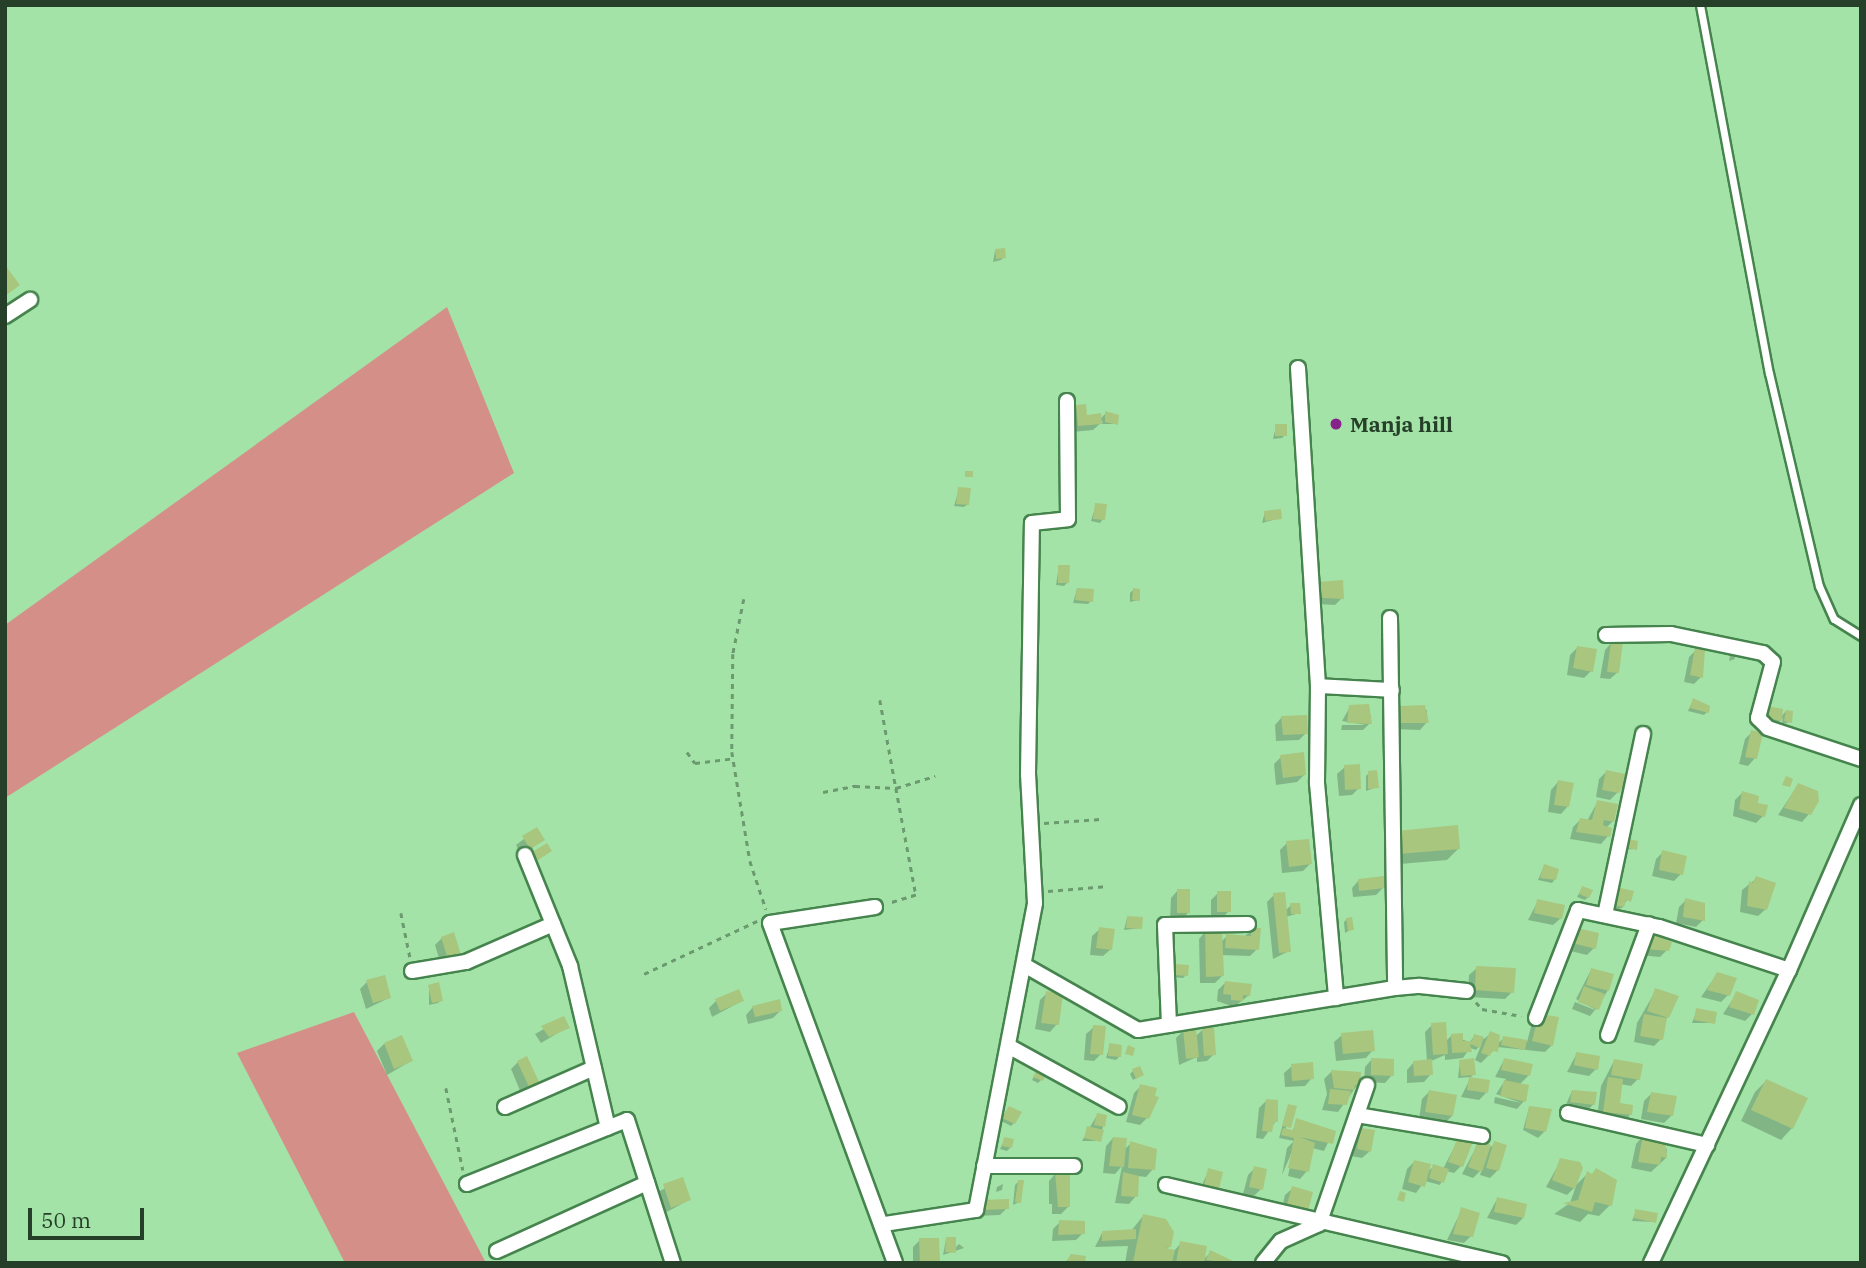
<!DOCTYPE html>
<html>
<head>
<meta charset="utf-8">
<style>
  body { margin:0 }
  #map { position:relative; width:1866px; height:1268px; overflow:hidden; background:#a3e3a8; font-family:"IBM Plex Serif",serif }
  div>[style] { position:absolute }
  .green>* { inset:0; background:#d49088 }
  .shadow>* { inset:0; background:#0003 }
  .building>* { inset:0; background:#a8c67e }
  .path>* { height:2.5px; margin-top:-1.25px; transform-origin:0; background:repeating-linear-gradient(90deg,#6b9a6f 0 5px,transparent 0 10px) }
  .roads { filter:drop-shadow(2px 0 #46844e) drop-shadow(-2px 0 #46844e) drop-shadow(0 2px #46844e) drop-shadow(0 -2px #46844e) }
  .service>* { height:7px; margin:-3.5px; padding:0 3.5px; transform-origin:3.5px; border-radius:3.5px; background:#fff }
  .minor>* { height:14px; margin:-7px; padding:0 7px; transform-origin:7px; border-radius:7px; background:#fff }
  .dots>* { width:19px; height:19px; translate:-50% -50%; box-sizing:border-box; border:4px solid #a3e3a8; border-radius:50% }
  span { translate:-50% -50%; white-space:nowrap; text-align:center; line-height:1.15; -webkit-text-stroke:7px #a3e3a8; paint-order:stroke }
  .poi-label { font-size:21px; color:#253f28; font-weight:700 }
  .left { translate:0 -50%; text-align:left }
  .frame { position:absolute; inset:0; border:7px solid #253f28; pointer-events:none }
  .scale { position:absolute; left:28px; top:1208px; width:116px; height:32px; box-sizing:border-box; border:4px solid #253f28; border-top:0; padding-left:9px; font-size:21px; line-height:24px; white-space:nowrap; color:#253f28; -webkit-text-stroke:5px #a3e3a8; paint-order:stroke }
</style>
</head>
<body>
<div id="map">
  <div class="green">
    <i style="clip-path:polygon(447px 307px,514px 473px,5px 798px,5px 625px)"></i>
    <i style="clip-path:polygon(354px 1012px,486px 1263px,345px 1263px,237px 1053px)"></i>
  </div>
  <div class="shadow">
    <i style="clip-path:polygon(995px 251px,1004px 257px,1001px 260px,993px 262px)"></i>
    <i style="clip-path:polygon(1077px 407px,1086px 417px,1100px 419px,1106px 413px,1117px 424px,1102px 424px,1103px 421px,1093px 430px,1072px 432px,1070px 414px)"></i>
    <i style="clip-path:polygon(1276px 426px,1285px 435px,1282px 438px,1273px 439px)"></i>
    <i style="clip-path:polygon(959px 489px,968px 504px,964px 507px,954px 506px)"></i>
    <i style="clip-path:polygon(1096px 505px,1103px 519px,1100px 523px,1091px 521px)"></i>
    <i style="clip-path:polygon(1265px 512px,1280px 518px,1262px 523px)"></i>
    <i style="clip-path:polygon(1059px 566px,1067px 583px,1064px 586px,1056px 585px)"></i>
    <i style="clip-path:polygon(1077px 589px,1091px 601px,1088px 604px,1073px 603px)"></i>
    <i style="clip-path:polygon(1133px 590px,1138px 600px,1130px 602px,1130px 593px)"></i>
    <i style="clip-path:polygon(1310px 591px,1342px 598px,1335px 605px,1315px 604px)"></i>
    <i style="clip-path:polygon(1612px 642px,1618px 672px,1610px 679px,1600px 678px,1605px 650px)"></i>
    <i style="clip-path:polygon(1577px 648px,1591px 671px,1584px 678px,1567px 675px,1570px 655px)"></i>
    <i style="clip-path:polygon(1696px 650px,1701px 677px,1694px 684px,1684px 682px,1689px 657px)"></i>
    <i style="clip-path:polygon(1734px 653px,1735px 659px,1729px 661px,1730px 656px)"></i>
    <i style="clip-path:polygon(1693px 700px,1707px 712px,1704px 715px,1688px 711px)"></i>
    <i style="clip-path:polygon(1350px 707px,1371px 715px,1370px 723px,1363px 730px,1341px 730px,1342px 725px,1366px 725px,1342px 721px)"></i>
    <i style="clip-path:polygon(1401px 708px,1427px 710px,1427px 722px,1420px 730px,1393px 729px,1394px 715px)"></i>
    <i style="clip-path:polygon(1765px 710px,1781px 717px,1786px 711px,1790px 722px,1782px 724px,1783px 718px,1778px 723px,1764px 720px)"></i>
    <i style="clip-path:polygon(1282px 717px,1306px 733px,1299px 740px,1276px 741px,1275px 725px)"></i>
    <i style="clip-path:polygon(1752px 732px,1755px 758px,1748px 766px,1739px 764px,1745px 739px)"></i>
    <i style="clip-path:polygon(1281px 757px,1304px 775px,1297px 782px,1276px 785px,1274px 764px)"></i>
    <i style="clip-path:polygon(1345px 767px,1359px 788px,1352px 795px,1339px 796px,1337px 774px)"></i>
    <i style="clip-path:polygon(1606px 772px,1618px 792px,1610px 800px,1596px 797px,1599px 779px)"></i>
    <i style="clip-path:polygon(1369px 773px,1377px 787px,1366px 791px,1366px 776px)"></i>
    <i style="clip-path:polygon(1558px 782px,1568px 806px,1561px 814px,1548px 812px,1551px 790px)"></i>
    <i style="clip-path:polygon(1798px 785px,1809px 814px,1802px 822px,1778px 815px)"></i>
    <i style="clip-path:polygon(1742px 793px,1763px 816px,1756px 823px,1733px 816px,1735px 800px)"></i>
    <i style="clip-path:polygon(1598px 801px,1613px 821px,1606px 828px,1608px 836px,1601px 844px,1570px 839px,1573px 827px,1580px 820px,1587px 821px)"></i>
    <i style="clip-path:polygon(537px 829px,543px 840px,522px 855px,516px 845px)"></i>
    <i style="clip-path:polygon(1397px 832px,1458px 849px,1447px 860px,1388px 865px,1386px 843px)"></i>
    <i style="clip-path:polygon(1287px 843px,1310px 864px,1303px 871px,1282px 873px,1280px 850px)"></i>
    <i style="clip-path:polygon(1621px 843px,1635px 849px,1620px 850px)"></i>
    <i style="clip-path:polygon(1663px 852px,1681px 874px,1674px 881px,1652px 876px,1656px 859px)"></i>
    <i style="clip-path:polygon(1544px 866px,1555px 879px,1552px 883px,1538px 880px)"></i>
    <i style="clip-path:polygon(1757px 878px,1766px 909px,1758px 916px,1740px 912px,1742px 890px)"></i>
    <i style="clip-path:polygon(1359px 880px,1384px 887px,1376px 895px,1353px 897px,1352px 888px)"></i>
    <i style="clip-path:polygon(1582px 888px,1588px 897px,1585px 900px,1577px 897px)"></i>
    <i style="clip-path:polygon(1178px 890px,1188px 913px,1181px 920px,1170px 920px,1171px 898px)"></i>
    <i style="clip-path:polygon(1632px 892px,1622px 908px,1605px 912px)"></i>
    <i style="clip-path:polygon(1218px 893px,1229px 911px,1222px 918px,1211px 918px,1211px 900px)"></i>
    <i style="clip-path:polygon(1274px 895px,1285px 911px,1291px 905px,1299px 913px,1286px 917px,1289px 951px,1273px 959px,1267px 902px)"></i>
    <i style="clip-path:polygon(1686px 900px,1703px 920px,1696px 927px,1676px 923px,1679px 907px)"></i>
    <i style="clip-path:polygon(1538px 901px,1561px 918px,1553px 925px,1528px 920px)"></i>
    <i style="clip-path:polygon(1127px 918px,1141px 928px,1124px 930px)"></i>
    <i style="clip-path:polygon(1347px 919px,1352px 929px,1345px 933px,1344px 922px)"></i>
    <i style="clip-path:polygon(1100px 929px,1111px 949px,1103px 956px,1090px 955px,1092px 936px)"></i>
    <i style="clip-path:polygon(1252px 929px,1257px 949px,1250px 956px,1221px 955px,1222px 976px,1215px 983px,1200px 983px,1199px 939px,1206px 931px,1221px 942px,1227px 936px,1244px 937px)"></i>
    <i style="clip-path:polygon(1565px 936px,1594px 948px,1587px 955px,1562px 949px)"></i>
    <i style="clip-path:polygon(442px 938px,459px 954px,441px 965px,435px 945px)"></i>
    <i style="clip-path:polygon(1644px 938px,1662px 940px,1667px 950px,1660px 957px,1639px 955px)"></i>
    <i style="clip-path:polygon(1176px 966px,1186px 975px,1183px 978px,1172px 977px)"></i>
    <i style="clip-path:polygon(1477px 968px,1512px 992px,1505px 999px,1468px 997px,1469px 975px)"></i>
    <i style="clip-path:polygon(1591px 970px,1608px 990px,1596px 1010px,1576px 999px)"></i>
    <i style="clip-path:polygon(1717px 974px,1728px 995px,1721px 1002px,1701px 997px)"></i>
    <i style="clip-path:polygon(367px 982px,389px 998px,366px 1009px,360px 989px)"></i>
    <i style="clip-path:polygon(1225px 983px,1249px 995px,1234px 1007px,1217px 1001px,1218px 990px)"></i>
    <i style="clip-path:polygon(429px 987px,441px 1000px,438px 1003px,429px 1005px)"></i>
    <i style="clip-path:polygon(1656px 990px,1667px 1017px,1661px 1039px,1654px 1046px,1634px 1042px,1637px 1023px)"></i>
    <i style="clip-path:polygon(1047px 993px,1057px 1024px,1050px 1032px,1035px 1029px,1040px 1000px)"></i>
    <i style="clip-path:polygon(1737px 993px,1752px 1014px,1745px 1021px,1723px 1014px)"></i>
    <i style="clip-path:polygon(716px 1001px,742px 1001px,712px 1017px,709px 1008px)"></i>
    <i style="clip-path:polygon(1575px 1002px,1595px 1010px,1590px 1016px,1572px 1009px)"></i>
    <i style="clip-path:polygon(753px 1007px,780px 1011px,773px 1018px,748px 1024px,746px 1015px)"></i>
    <i style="clip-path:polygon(1697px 1010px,1713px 1023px,1692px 1023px)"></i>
    <i style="clip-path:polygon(1540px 1015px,1552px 1045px,1545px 1052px,1497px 1047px,1481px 1063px,1475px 1060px,1482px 1043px,1476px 1050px,1470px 1048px,1463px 1058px,1445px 1060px,1445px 1055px,1431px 1061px,1431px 1074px,1424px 1082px,1407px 1083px,1407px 1070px,1414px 1062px,1427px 1062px,1425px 1032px,1432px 1025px,1445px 1042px,1451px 1036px,1470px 1042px,1474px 1036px,1484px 1039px,1491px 1033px,1497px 1044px,1504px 1038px,1527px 1042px,1532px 1023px)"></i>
    <i style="clip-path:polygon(564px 1018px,568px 1027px,541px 1043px,535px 1034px)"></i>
    <i style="clip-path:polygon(1094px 1027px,1101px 1054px,1094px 1061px,1084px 1060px,1086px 1034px)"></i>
    <i style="clip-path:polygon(1202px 1030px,1214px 1054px,1207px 1061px,1197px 1062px,1197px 1057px,1179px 1065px,1176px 1038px,1183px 1031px,1195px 1037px)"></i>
    <i style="clip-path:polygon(1342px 1035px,1373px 1050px,1366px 1058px,1336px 1061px,1334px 1042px)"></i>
    <i style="clip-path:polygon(384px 1044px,411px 1061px,387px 1075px,377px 1051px)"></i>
    <i style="clip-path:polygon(1110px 1045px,1119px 1057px,1116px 1060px,1106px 1058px)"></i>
    <i style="clip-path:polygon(1577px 1053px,1596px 1069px,1589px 1076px,1567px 1072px)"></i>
    <i style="clip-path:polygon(1372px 1059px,1392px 1075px,1385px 1083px,1364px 1082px,1365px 1067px)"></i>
    <i style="clip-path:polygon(1504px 1060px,1529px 1075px,1519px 1085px,1524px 1101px,1517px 1109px,1494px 1103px,1495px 1097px,1521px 1103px,1496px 1094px,1506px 1079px,1495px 1077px)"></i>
    <i style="clip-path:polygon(1460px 1061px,1474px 1074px,1471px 1077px,1458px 1078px)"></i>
    <i style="clip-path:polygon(1614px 1061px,1638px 1079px,1631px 1086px,1620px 1084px,1618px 1105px,1630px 1115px,1623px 1122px,1597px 1118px,1601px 1086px)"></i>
    <i style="clip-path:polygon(518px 1062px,537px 1082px,521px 1093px,511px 1069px)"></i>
    <i style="clip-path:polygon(1292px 1066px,1312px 1078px,1305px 1086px,1285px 1087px,1284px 1073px)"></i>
    <i style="clip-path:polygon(1038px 1069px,1041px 1080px,1038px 1083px,1032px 1080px)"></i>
    <i style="clip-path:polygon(1133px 1071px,1142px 1075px,1133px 1080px,1130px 1074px)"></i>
    <i style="clip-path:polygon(1331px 1072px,1358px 1084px,1338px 1112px,1322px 1110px,1327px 1094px,1324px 1079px)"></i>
    <i style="clip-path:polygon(1470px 1079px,1486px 1093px,1479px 1100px,1461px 1097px)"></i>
    <i style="clip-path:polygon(1766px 1081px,1792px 1128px,1781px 1140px,1741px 1121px,1755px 1092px)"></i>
    <i style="clip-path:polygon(1141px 1086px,1153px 1098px,1147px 1118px,1140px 1125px,1126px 1122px,1134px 1093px)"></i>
    <i style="clip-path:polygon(1572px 1091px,1594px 1104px,1586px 1111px,1564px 1109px)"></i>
    <i style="clip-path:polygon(1429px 1092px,1452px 1116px,1445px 1123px,1419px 1119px,1422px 1099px)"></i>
    <i style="clip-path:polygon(1651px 1094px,1672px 1115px,1664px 1123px,1641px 1119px,1644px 1101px)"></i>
    <i style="clip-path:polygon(1266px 1101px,1276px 1121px,1263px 1139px,1256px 1138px,1259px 1108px)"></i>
    <i style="clip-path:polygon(1288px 1106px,1286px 1130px,1292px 1132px,1297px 1120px,1333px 1132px,1324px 1151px,1312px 1148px,1307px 1171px,1300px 1179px,1288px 1176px,1294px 1147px,1282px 1175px,1287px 1148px,1294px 1141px,1279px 1138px)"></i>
    <i style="clip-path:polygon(1529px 1108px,1545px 1131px,1538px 1138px,1523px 1130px)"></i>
    <i style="clip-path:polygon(1006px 1111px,1014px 1123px,1011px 1126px,1001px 1121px)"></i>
    <i style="clip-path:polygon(1097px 1115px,1103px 1127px,1099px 1141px,1082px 1141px)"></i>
    <i style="clip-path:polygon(1361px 1130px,1370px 1151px,1362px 1158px,1351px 1156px,1354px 1137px)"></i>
    <i style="clip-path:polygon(1460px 1136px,1461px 1166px,1454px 1173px,1446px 1171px,1440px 1185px,1425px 1181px,1416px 1193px,1402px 1189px,1407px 1169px,1414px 1162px,1427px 1172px,1434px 1166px,1443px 1169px)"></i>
    <i style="clip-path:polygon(1643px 1136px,1667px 1149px,1666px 1158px,1651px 1172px,1631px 1168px,1636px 1144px)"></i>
    <i style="clip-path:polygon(1113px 1138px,1124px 1150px,1131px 1143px,1153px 1169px,1146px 1177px,1138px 1176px,1136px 1196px,1129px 1204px,1115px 1203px,1122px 1166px,1115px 1174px,1103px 1173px,1106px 1146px)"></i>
    <i style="clip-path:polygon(1005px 1139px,1010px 1148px,1007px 1151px,1000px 1149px)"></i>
    <i style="clip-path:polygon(1479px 1142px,1491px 1147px,1495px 1143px,1498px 1170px,1490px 1178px,1480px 1175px,1482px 1169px,1473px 1178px,1462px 1174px)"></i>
    <i style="clip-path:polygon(1561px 1160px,1574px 1187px,1587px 1174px,1610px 1205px,1599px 1216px,1588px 1214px,1580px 1222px,1554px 1214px,1570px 1203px,1576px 1186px,1567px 1195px,1546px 1187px)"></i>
    <i style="clip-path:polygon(1255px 1168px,1261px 1189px,1254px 1196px,1243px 1194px,1248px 1175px)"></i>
    <i style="clip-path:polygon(1209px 1170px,1217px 1188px,1210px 1196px,1198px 1193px)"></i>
    <i style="clip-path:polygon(1056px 1173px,1068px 1207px,1061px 1214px,1052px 1214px,1052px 1204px,1049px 1204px,1049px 1181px)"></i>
    <i style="clip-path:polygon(682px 1179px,689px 1200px,663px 1214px,656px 1193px)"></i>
    <i style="clip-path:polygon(1018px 1182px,1019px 1202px,1013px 1205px,1015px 1185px)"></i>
    <i style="clip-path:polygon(1003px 1184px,1002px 1190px,996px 1192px,997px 1187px)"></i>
    <i style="clip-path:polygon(1293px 1188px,1306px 1210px,1281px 1212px,1285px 1195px)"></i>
    <i style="clip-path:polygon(1497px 1199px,1523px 1218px,1516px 1225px,1487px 1218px)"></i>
    <i style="clip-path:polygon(1007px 1208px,1000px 1215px,975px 1216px,975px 1209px)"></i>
    <i style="clip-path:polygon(1462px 1209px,1471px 1236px,1464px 1243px,1447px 1240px)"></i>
    <i style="clip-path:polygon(1636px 1211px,1655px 1222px,1632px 1221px)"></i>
    <i style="clip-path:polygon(1143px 1216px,1170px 1246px,1165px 1250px,1174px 1251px,1181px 1243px,1203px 1260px,1211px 1252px,1230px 1263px,1125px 1263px,1128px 1246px,1095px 1247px,1102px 1233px,1131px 1231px)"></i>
    <i style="clip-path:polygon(1060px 1222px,1083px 1233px,1076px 1240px,1052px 1241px,1053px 1229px)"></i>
    <i style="clip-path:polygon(946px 1239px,954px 1249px,959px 1244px,964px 1248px,943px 1255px)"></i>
    <i style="clip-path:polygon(920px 1240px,938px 1263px,913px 1263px,913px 1247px)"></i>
  </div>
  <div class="building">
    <i style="clip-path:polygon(1005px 248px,1006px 258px,996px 259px,995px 249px)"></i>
    <i style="clip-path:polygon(5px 265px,20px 285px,5px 296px)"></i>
    <i style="clip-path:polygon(1086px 404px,1087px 415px,1101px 413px,1102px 424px,1078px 426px,1076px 405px)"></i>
    <i style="clip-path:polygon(1105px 411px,1119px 415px,1118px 425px,1105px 422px)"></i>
    <i style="clip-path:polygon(1275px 424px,1287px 424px,1287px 436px,1275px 436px)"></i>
    <i style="clip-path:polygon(965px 471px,973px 471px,973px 477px,965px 477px)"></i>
    <i style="clip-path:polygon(958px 487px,971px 488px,969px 505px,956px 504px)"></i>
    <i style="clip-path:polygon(1095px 503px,1107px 504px,1105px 520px,1093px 519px)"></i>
    <i style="clip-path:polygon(1281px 509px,1282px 519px,1265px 521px,1264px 511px)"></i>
    <i style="clip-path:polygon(1058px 565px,1070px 565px,1069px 583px,1058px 583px)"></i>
    <i style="clip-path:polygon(1343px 580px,1344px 599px,1323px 598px,1316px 592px,1317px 582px)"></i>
    <i style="clip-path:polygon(1077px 588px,1094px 589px,1093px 602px,1075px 600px)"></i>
    <i style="clip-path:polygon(1133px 588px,1140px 589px,1140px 601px,1132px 600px)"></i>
    <i style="clip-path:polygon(1611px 641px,1623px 642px,1619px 673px,1607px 672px)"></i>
    <i style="clip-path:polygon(1577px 646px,1597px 649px,1593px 672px,1573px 668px)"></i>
    <i style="clip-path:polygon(1695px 648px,1705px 649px,1703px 678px,1690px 675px)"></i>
    <i style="clip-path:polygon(1693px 698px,1710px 706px,1709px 713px,1690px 708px)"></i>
    <i style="clip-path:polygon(1369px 704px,1372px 724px,1347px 723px,1349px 705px)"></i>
    <i style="clip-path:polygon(1425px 705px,1429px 723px,1400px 723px,1400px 706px)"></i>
    <i style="clip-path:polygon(1767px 706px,1783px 709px,1782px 721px,1766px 718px)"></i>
    <i style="clip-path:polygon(1786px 710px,1793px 711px,1792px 723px,1784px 721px)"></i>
    <i style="clip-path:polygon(1307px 715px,1308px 734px,1283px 735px,1281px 716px)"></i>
    <i style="clip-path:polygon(1751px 730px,1763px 733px,1757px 759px,1745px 757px)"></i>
    <i style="clip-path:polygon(1304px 752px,1306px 775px,1283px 778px,1280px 755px)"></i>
    <i style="clip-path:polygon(1360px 764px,1361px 789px,1345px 790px,1344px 765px)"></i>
    <i style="clip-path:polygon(1377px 770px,1379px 788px,1368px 789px,1368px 771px)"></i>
    <i style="clip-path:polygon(1606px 770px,1630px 775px,1619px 793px,1602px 790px)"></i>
    <i style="clip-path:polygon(1786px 776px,1793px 779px,1790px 787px,1782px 785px)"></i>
    <i style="clip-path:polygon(1558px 780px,1574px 783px,1569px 807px,1554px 805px)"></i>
    <i style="clip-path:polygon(1798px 783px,1818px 791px,1819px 801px,1811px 815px,1784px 808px)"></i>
    <i style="clip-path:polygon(1742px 791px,1759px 796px,1758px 803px,1768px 805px,1765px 817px,1739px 809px)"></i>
    <i style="clip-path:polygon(1597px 800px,1618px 804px,1614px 822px,1604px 820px,1603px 825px,1612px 828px,1610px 837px,1576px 832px,1580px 818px,1592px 820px)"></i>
    <i style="clip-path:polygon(1458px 825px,1460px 849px,1398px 854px,1396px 831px)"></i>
    <i style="clip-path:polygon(537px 827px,545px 840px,530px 849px,522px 836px)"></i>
    <i style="clip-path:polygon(1624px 838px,1638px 841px,1637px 850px,1622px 847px)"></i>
    <i style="clip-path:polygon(1309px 839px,1312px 864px,1289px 867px,1286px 841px)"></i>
    <i style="clip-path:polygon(547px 843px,552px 851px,535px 862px,529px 854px)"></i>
    <i style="clip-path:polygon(1662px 850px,1687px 856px,1683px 875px,1659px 870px)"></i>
    <i style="clip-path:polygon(1544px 864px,1559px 869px,1556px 880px,1540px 878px)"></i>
    <i style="clip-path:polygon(1384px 876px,1385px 888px,1359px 891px,1358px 879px)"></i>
    <i style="clip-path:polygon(1756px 876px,1776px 883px,1767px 910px,1747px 906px,1749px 881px,1753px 883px)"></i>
    <i style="clip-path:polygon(1582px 886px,1593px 890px,1589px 898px,1579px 894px)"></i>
    <i style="clip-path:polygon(1616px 887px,1634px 891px,1631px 902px,1626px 900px,1624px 907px,1611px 905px)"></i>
    <i style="clip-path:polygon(1177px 889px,1190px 889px,1190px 913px,1177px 913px)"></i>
    <i style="clip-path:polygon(1217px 891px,1231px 891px,1231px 912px,1217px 912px)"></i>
    <i style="clip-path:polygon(1285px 892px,1291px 952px,1279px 953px,1273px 893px)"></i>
    <i style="clip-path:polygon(1685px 898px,1705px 903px,1705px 921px,1683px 917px)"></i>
    <i style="clip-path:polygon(1537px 899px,1565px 905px,1562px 919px,1534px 913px)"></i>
    <i style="clip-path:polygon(1290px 903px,1300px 903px,1301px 914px,1291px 914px)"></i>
    <i style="clip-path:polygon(1127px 916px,1143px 917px,1142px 929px,1126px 928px)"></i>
    <i style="clip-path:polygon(1352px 917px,1354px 930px,1348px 931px,1346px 918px)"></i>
    <i style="clip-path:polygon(1099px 927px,1115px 929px,1112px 950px,1096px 948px)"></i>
    <i style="clip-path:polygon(1572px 927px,1599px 933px,1596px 949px,1568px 942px)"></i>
    <i style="clip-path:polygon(1251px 928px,1261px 928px,1259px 950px,1225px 948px,1226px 934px,1251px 936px)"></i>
    <i style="clip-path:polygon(1222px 929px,1224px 976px,1206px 977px,1205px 930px)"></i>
    <i style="clip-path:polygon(1651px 929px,1665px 933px,1664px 939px,1672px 942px,1669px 951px,1645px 949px)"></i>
    <i style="clip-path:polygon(454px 932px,461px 955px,448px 959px,441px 937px)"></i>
    <i style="clip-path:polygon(1175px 964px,1189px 965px,1188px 976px,1174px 975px)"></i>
    <i style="clip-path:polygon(1476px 966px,1516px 968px,1514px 993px,1475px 990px)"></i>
    <i style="clip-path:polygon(1591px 968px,1614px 974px,1609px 991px,1586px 985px)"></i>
    <i style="clip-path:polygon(1717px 972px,1737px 978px,1730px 996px,1707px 990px)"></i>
    <i style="clip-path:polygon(385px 975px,391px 998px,373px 1003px,366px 980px)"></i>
    <i style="clip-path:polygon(1225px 981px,1252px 984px,1250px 996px,1243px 995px,1243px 1001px,1231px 1000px,1231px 995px,1223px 994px)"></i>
    <i style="clip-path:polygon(439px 982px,443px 1001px,432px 1003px,428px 985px)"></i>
    <i style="clip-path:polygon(1584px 986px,1605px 994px,1599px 1010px,1578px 1002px)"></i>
    <i style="clip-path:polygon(1655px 988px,1679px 996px,1669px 1018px,1647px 1011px)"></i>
    <i style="clip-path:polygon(739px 989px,744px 1001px,720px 1011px,715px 999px)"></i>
    <i style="clip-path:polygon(1046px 991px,1063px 994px,1059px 1025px,1041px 1023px)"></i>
    <i style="clip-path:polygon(1736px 991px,1759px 1000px,1754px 1015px,1729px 1007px)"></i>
    <i style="clip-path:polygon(780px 999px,782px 1011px,755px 1017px,752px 1006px)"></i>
    <i style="clip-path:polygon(1696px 1008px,1717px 1012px,1715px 1024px,1694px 1020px)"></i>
    <i style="clip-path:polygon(1539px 1014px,1559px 1017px,1553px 1046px,1532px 1041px)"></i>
    <i style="clip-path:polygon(1644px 1014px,1667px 1018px,1663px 1040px,1640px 1036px)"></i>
    <i style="clip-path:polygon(564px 1016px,570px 1028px,549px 1037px,541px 1026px)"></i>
    <i style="clip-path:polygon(1446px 1022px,1448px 1054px,1433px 1055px,1431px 1023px)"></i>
    <i style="clip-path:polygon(1093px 1025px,1106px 1026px,1103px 1055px,1090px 1054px)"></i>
    <i style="clip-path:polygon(1214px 1027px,1216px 1055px,1204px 1056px,1202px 1028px)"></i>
    <i style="clip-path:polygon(1196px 1028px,1199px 1057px,1186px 1059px,1183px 1029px)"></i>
    <i style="clip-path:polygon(1373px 1030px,1375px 1051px,1343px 1054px,1341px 1033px)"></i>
    <i style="clip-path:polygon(1490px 1031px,1500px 1035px,1498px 1052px,1492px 1051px,1490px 1056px,1481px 1053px)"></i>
    <i style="clip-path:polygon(1463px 1033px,1463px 1041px,1472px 1041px,1474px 1034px,1484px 1037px,1480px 1048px,1470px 1044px,1472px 1052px,1452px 1053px,1451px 1034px)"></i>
    <i style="clip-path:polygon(402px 1035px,413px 1061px,394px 1069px,384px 1043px)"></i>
    <i style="clip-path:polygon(1503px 1036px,1527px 1040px,1525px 1050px,1501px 1045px)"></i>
    <i style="clip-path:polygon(1109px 1043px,1122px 1045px,1121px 1057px,1108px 1056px)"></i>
    <i style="clip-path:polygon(1128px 1045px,1135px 1048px,1133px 1056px,1125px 1054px)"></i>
    <i style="clip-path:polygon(1576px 1052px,1600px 1056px,1598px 1070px,1574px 1065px)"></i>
    <i style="clip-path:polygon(527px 1056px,539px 1082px,529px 1087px,517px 1061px)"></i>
    <i style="clip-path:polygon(1371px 1058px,1394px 1059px,1394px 1076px,1371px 1075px)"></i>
    <i style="clip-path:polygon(1474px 1058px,1476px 1075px,1461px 1076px,1459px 1060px)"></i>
    <i style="clip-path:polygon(1504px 1058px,1533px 1064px,1530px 1076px,1501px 1070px)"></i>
    <i style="clip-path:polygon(1432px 1059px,1433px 1075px,1414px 1076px,1413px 1061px)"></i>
    <i style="clip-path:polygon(1614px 1059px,1643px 1064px,1640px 1080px,1611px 1075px)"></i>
    <i style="clip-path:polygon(1313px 1062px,1314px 1079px,1292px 1081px,1291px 1064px)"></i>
    <i style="clip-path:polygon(1140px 1066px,1144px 1075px,1136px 1079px,1132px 1069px)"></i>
    <i style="clip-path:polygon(1038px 1067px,1047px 1071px,1043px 1081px,1033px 1077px)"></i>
    <i style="clip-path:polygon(1331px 1070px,1361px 1072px,1360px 1085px,1355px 1085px,1354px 1090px,1334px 1088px)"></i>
    <i style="clip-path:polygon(1469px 1077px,1490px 1080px,1488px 1093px,1467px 1090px)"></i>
    <i style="clip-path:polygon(1608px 1077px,1623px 1079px,1620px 1103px,1633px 1105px,1632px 1115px,1603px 1112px)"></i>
    <i style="clip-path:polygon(1766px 1079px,1808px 1098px,1793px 1129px,1751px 1110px)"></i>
    <i style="clip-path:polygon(1504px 1080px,1529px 1085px,1526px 1102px,1500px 1096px)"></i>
    <i style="clip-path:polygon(1140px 1084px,1157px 1088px,1155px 1096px,1159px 1097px,1149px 1119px,1132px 1115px)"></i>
    <i style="clip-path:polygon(1330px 1089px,1351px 1091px,1347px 1105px,1328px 1104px)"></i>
    <i style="clip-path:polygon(1429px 1090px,1457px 1095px,1453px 1116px,1425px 1112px)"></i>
    <i style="clip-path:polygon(1572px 1090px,1597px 1092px,1595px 1105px,1570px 1102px)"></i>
    <i style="clip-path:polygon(1651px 1092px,1677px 1096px,1673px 1116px,1647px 1112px)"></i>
    <i style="clip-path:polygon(1266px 1099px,1278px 1100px,1278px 1122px,1274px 1122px,1272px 1132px,1262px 1131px)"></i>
    <i style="clip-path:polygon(1288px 1104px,1297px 1106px,1291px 1128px,1282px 1126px)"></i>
    <i style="clip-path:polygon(1009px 1106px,1022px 1112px,1015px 1124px,1002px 1118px)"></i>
    <i style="clip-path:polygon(1529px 1106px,1552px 1109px,1546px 1132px,1525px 1128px)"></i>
    <i style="clip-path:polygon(1097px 1113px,1107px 1115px,1105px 1127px,1094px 1125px)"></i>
    <i style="clip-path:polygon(1296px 1118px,1336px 1131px,1333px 1144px,1300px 1137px,1315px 1143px,1309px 1172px,1288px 1168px,1294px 1138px,1281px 1135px,1283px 1128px,1293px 1130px)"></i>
    <i style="clip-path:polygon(1087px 1126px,1104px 1130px,1101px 1142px,1084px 1138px)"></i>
    <i style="clip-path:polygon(1361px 1128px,1375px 1130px,1371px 1152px,1357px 1149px)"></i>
    <i style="clip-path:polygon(1459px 1134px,1474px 1139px,1463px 1167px,1448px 1162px)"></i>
    <i style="clip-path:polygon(1643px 1135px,1665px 1138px,1667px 1158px,1661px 1157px,1660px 1165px,1638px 1162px)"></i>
    <i style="clip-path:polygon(1004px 1137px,1014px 1139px,1012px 1148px,1002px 1146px)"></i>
    <i style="clip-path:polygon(1113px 1137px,1127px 1138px,1124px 1167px,1109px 1166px)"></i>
    <i style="clip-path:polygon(1478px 1140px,1491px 1145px,1482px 1172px,1468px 1167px)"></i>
    <i style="clip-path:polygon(1130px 1141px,1157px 1149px,1155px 1170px,1128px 1168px)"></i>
    <i style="clip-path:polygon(1494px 1141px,1507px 1145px,1499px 1171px,1486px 1168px)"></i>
    <i style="clip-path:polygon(1560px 1158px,1580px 1162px,1583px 1168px,1575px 1189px,1552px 1180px)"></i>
    <i style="clip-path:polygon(1414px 1160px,1431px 1164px,1425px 1187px,1408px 1182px)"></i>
    <i style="clip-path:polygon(1433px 1164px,1449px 1169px,1444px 1183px,1429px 1178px)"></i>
    <i style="clip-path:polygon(1254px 1166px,1267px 1169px,1263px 1190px,1249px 1187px)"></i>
    <i style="clip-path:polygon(1208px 1168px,1223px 1172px,1219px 1189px,1204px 1186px)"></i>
    <i style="clip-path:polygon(1596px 1168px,1617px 1180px,1612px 1206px,1595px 1202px,1592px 1212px,1563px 1203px,1578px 1200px,1587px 1171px,1592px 1174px)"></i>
    <i style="clip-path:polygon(1055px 1172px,1070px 1172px,1070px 1207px,1058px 1207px)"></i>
    <i style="clip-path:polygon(1123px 1172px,1139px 1176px,1138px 1197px,1121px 1196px)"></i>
    <i style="clip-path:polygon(683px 1177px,691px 1200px,671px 1208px,663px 1184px)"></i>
    <i style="clip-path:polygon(1018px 1180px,1024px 1180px,1021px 1203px,1015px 1202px)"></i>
    <i style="clip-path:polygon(1292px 1186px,1313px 1192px,1308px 1211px,1287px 1205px)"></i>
    <i style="clip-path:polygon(1400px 1191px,1406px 1193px,1404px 1202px,1397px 1200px)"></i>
    <i style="clip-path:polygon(1497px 1197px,1527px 1204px,1524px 1218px,1494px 1212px)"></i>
    <i style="clip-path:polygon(1009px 1199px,1009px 1209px,982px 1210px,982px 1200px)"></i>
    <i style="clip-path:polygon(1461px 1207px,1480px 1213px,1473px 1237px,1453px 1234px)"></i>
    <i style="clip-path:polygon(1635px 1209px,1658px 1213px,1656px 1223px,1634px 1218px)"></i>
    <i style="clip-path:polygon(1143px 1214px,1166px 1219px,1174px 1232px,1171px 1247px,1165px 1248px,1175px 1250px,1172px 1263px,1133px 1262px)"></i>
    <i style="clip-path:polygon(1059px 1220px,1085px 1221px,1085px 1234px,1058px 1235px)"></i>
    <i style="clip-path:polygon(1136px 1229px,1136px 1239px,1102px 1241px,1102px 1231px)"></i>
    <i style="clip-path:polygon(946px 1237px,956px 1237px,956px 1253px,945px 1252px)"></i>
    <i style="clip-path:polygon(919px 1238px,939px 1238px,940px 1263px,920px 1263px)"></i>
    <i style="clip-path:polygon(1180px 1241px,1207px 1246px,1204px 1263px,1176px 1263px)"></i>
    <i style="clip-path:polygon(1210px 1250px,1233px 1261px,1232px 1263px,1206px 1260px)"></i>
    <i style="clip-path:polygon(1071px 1254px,1086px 1256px,1085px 1263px,1065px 1263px)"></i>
  </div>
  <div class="path">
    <i style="left:744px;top:599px;width:56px;rotate:101.3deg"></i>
    <i style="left:733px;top:654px;width:98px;rotate:90.6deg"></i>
    <i style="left:732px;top:752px;width:110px;rotate:80.6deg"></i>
    <i style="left:750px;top:861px;width:51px;rotate:71.6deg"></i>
    <i style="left:880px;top:700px;width:89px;rotate:79.7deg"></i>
    <i style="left:896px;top:788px;width:41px;rotate:-17.1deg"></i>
    <i style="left:687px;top:752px;width:14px;rotate:54deg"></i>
    <i style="left:695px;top:763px;width:38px;rotate:-7deg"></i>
    <i style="left:823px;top:792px;width:33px;rotate:-11deg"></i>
    <i style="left:855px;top:786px;width:41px;rotate:2.8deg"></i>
    <i style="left:896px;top:788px;width:109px;rotate:79.4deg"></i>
    <i style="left:916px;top:895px;width:28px;rotate:163deg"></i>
    <i style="left:1044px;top:823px;width:57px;rotate:-4deg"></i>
    <i style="left:1048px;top:891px;width:60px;rotate:-4.8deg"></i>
    <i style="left:401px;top:913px;width:45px;rotate:78.4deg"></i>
    <i style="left:644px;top:974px;width:125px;rotate:-25.1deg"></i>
    <i style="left:1476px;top:1002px;width:9px;rotate:49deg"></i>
    <i style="left:1482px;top:1009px;width:40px;rotate:10deg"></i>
    <i style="left:446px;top:1088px;width:84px;rotate:78.3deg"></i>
  </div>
  <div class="roads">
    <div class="service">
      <i style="left:1700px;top:5px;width:374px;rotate:79.4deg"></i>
      <i style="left:1769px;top:373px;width:219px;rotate:76.8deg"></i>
      <i style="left:1819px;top:586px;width:36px;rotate:66deg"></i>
      <i style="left:1834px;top:619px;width:32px;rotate:32deg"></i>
    </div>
    <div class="minor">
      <i style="left:5px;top:316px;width:30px;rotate:-33deg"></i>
      <i style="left:1298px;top:368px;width:319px;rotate:86.4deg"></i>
      <i style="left:1318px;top:686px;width:97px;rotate:90.6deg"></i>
      <i style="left:1317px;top:783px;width:216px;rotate:84.9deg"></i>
      <i style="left:1390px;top:618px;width:370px;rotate:89.2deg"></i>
      <i style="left:1606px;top:635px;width:65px;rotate:-0.9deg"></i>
      <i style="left:1671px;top:634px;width:94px;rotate:11.7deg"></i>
      <i style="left:1763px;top:653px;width:13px;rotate:42deg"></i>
      <i style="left:1773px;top:662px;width:58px;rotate:105deg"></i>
      <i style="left:1758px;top:718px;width:14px;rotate:45deg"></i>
      <i style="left:1768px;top:728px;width:98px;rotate:18.4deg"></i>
      <i style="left:1318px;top:686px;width:74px;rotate:3.1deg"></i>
      <i style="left:525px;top:855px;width:120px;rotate:67.9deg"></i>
      <i style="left:570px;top:966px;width:166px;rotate:76.8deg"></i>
      <i style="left:875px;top:907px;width:106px;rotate:171.3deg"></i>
      <i style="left:770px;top:923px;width:362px;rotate:69.8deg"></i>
      <i style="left:1605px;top:915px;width:185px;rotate:-78.1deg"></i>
      <i style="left:1024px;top:965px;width:131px;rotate:29.7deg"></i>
      <i style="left:1138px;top:1030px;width:260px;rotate:-9.3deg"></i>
      <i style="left:1395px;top:988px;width:25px;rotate:-5deg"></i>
      <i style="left:1420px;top:986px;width:47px;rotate:6.1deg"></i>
      <i style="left:412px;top:971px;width:55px;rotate:-9.5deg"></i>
      <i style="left:466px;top:962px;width:95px;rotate:-23.6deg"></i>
      <i style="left:1536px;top:1018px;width:116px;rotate:-68.7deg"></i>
      <i style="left:1578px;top:910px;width:83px;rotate:11.9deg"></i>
      <i style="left:1659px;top:927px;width:137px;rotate:18.3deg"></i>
      <i style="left:1169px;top:1025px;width:100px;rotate:-92.3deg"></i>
      <i style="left:1165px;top:925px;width:83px;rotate:-0.7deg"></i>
      <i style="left:1608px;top:1035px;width:118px;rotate:-69.7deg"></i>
      <i style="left:1010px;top:1047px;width:124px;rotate:28.8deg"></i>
      <i style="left:505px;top:1107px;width:97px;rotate:-23.7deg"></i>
      <i style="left:1568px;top:1113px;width:143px;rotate:13deg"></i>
      <i style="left:1357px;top:1115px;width:127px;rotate:9.5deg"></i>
      <i style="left:984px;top:1166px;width:90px"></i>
      <i style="left:467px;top:1184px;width:172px;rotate:-21.8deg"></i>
      <i style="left:627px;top:1120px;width:150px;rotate:72.2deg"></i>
      <i style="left:1166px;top:1185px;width:345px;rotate:13.1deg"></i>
      <i style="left:884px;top:1224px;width:93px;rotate:-8.7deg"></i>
      <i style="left:976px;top:1210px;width:313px;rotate:-79.1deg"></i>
      <i style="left:1035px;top:903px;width:129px;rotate:-93.1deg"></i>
      <i style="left:1028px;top:774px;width:251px;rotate:-89.1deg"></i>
      <i style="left:1032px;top:523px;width:36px;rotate:-6deg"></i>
      <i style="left:1068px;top:519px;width:118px;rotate:-90.5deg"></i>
      <i style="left:497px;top:1251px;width:165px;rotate:-24.4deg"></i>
      <i style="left:1263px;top:1263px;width:28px;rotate:-51deg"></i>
      <i style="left:1281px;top:1241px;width:42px;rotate:-24.1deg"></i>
      <i style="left:1319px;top:1224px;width:147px;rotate:-70.9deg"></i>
      <i style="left:1651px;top:1263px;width:324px;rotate:-64.8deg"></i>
      <i style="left:1789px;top:970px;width:180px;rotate:-66.4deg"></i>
    </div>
  </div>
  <div class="dots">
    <i style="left:1336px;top:424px;background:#87228a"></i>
  </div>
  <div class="poi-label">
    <span class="left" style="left:1350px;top:424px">Manja hill</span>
  </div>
  <div class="frame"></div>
  <div class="scale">50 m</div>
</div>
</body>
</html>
